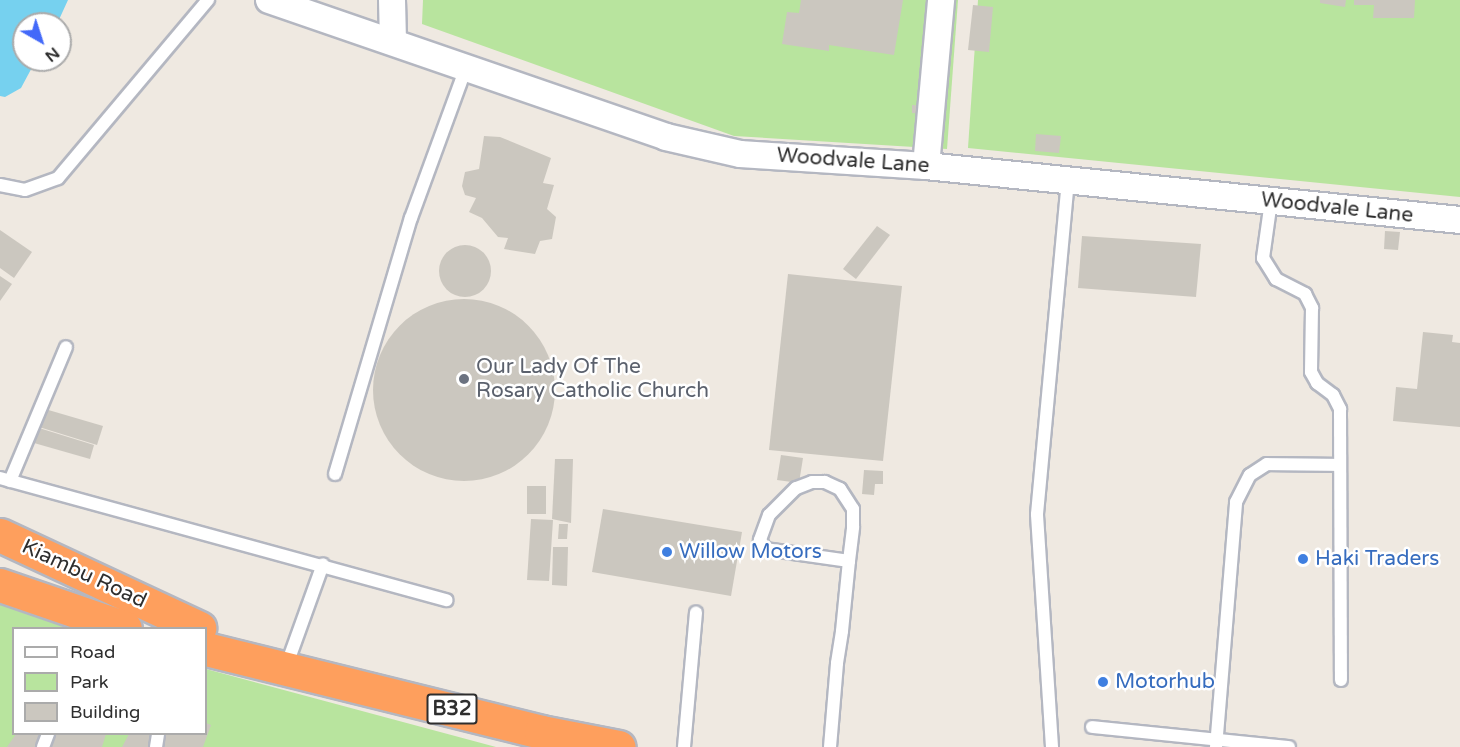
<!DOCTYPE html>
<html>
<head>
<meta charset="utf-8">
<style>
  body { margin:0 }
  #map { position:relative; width:1460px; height:747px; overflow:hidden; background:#efe9e1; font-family:"Varela Round",sans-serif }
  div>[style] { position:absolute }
  .green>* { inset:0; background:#b8e49e }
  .water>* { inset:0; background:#76d1ef }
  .building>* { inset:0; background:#cbc7bf }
  .round { border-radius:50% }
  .roads { filter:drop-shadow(2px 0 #b4b7c1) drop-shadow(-2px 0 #b4b7c1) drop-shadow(0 2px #b4b7c1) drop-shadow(0 -2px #b4b7c1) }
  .lane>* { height:12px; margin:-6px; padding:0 6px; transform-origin:6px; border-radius:6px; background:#fff }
  .street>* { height:26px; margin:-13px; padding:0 13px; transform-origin:13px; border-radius:13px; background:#fff }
  .highway>* { height:33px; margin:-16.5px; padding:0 16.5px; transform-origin:16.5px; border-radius:16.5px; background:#fe9f5d }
  .dots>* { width:16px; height:16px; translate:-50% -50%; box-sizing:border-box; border:3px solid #fff; border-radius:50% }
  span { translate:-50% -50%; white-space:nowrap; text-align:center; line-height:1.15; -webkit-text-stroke:5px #fff; paint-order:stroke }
  .shield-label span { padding:2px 4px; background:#fff; border:2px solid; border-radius:4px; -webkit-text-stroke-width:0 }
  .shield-label { font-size:20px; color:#2e2e2e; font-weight:700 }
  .street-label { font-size:21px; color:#2e2e2e }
  .worship-label { font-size:21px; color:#5b616d }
  .left { translate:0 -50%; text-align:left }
  .shop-label { font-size:21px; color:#366cbe }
  .legend { position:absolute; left:12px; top:627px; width:195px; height:108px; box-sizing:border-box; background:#fff; border:2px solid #ababab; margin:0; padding:8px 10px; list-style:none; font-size:18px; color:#2e2e2e }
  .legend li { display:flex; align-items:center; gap:12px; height:30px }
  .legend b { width:30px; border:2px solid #ababab }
  .north { position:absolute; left:12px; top:12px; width:60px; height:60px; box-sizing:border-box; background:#fff; border:2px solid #ababab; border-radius:50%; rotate:141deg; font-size:16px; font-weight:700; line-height:24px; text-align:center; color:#2e2e2e }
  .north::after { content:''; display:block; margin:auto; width:21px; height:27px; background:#4369f9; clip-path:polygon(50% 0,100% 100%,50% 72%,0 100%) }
</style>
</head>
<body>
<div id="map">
  <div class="green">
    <i style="clip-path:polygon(423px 0,958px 0,947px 149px,734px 136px,422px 24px)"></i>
    <i style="clip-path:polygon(978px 0,1460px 0,1460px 197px,968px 148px)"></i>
    <i style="clip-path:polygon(0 600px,79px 628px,14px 628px,14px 734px,206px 734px,206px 669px,496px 747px,0 747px)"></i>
  </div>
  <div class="water">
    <i style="clip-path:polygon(0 0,68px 0,57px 24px,24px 24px,24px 60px,36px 60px,21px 88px,5px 97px,0 96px)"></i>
  </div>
  <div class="building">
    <i style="clip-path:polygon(801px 0,903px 0,894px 55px,829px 45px,829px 51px,782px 44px,787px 12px,799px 13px)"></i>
    <i style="clip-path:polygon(1320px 0,1346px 0,1345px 7px,1320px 3px)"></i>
    <i style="clip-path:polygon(1354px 0,1415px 0,1414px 18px,1373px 18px,1374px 5px,1354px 5px)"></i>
    <i style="clip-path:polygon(973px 5px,993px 7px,989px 52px,968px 50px)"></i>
    <i style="clip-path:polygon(912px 105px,926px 106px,925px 114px,912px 113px)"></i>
    <i style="clip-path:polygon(1036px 134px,1061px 136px,1059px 153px,1035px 151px)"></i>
    <i style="clip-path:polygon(484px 136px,500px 137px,551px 158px,543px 183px,554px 185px,547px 209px,556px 217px,552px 239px,540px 241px,535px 254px,504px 249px,508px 238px,498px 237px,482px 218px,469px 212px,476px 198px,465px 195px,462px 186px,465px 172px,479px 169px)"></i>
    <i style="clip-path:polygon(877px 226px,890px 235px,856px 279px,843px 269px)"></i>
    <i style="clip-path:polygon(0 230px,32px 252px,14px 278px,0 268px)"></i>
    <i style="clip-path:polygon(1385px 231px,1400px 232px,1398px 250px,1384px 249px)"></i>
    <i style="clip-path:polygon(1082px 236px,1201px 244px,1196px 297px,1078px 288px)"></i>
    <i class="round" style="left:439px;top:245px;width:52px;height:52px"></i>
    <i style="clip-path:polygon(788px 274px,902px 286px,883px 461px,769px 450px)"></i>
    <i style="clip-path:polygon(0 276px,12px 284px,0 301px)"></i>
    <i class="round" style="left:373px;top:299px;width:182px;height:182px"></i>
    <i style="clip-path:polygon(1423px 332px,1453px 335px,1452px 342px,1460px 343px,1460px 427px,1393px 421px,1396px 387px,1417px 389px)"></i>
    <i style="clip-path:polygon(45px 409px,103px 426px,97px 445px,39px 427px)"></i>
    <i style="clip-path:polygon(39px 428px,94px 445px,90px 459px,34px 443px)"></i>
    <i style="clip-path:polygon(781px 455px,803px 458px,799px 483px,777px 480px)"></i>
    <i style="clip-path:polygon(555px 459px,573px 459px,571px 523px,552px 519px)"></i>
    <i style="clip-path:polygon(864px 470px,883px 471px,883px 484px,875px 484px,874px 495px,862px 494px)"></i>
    <i style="clip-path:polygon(527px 486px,546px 486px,546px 514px,527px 514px)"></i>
    <i style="clip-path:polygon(603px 509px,742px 532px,731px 596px,592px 572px)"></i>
    <i style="clip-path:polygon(531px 519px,553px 520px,549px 581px,527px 580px)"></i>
    <i style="clip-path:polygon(559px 524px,568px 524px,567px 539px,558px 539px)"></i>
    <i style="clip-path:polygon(553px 547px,568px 547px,567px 586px,552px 585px)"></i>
    <i style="clip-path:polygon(206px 723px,211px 725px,203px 747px,122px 747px,129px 734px,206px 734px)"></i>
    <i style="clip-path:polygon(16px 734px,106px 734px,102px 747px,7px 747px)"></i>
  </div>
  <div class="roads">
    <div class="lane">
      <i style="left:0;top:185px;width:25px;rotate:11deg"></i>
      <i style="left:25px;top:190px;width:35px;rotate:-20deg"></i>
      <i style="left:58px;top:178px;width:233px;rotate:-49.9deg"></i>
      <i style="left:1271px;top:201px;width:58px;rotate:98deg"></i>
      <i style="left:1263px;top:258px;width:25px;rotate:58deg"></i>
      <i style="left:1276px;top:279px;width:33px;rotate:27deg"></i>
      <i style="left:1305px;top:294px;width:16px;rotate:63deg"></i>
      <i style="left:1312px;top:308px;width:64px;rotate:90.9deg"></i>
      <i style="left:1311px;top:372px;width:13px;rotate:61deg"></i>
      <i style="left:1317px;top:383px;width:20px;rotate:37deg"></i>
      <i style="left:1333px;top:395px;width:16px;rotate:63deg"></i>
      <i style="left:1340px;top:409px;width:271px;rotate:89.8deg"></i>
      <i style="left:335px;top:474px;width:267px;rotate:-73.5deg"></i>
      <i style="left:411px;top:218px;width:160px;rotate:-69.9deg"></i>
      <i style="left:0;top:478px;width:463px;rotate:15.3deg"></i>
      <i style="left:10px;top:481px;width:145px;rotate:-67.3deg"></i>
      <i style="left:286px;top:667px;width:109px;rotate:-70.2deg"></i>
      <i style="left:1092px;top:727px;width:198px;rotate:5.8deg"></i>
      <i style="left:43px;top:747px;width:14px;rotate:-69deg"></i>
      <i style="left:156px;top:747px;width:13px;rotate:-81deg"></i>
      <i style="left:684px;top:747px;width:135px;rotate:-84.9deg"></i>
      <i style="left:830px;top:747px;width:84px;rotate:-85.2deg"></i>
      <i style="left:837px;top:663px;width:32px;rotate:-81deg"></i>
      <i style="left:842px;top:631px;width:70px;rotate:-84.3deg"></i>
      <i style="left:849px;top:561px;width:34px;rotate:-83deg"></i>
      <i style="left:853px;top:527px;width:18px;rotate:-90deg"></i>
      <i style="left:853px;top:509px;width:24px;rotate:-123deg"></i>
      <i style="left:840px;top:489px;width:17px;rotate:-155deg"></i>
      <i style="left:825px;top:482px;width:13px;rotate:180deg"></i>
      <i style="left:812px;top:482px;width:17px;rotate:159deg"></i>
      <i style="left:796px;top:488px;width:38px;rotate:135deg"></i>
      <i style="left:769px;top:515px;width:27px;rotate:110deg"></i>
      <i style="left:760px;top:540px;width:10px;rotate:61deg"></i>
      <i style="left:765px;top:549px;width:85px;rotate:8.1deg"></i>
      <i style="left:1052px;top:747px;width:233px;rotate:-93.7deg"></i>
      <i style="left:1037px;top:514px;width:335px;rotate:-84.7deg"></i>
      <i style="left:1216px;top:747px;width:246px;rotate:-85.3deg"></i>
      <i style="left:1236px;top:502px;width:30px;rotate:-63deg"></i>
      <i style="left:1250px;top:475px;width:20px;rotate:-33deg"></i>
      <i style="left:1267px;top:464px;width:73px;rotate:0.8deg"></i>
    </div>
    <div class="street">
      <i style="left:269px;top:0;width:420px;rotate:19deg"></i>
      <i style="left:666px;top:137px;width:76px;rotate:12.9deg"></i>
      <i style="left:740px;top:154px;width:186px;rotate:3.7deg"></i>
      <i style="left:926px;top:166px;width:537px;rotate:5.77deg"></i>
      <i style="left:392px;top:0;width:40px;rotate:88.6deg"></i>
      <i style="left:926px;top:166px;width:167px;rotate:-84.8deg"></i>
    </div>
    <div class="highway">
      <i style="left:0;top:535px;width:220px;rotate:25deg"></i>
      <i style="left:0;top:585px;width:132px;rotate:19deg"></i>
      <i style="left:206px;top:649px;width:345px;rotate:13.9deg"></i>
      <i style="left:541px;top:732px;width:79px;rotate:10.9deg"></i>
    </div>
  </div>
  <div class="dots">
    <i style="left:464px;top:379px;background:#6b7280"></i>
    <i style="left:667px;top:552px;background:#3f7fe0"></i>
    <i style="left:1303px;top:559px;background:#3f7fe0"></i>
    <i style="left:1103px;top:682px;background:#3f7fe0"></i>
  </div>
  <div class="shield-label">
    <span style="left:452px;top:709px">B32</span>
  </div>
  <div class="street-label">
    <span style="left:853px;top:161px;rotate:4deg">Woodvale Lane</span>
    <span style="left:1337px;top:208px;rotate:6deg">Woodvale Lane</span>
    <span style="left:84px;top:574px;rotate:25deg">Kiambu Road</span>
  </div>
  <div class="worship-label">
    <span class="left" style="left:476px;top:379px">Our Lady Of The<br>Rosary Catholic Church</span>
  </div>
  <div class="shop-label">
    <span class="left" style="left:679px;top:552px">Willow Motors</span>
    <span class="left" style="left:1315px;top:559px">Haki Traders</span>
    <span class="left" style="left:1115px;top:682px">Motorhub</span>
  </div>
  <ul class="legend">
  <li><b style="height:8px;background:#fff"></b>Road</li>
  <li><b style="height:16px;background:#b8e49e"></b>Park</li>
  <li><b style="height:16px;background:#cbc7bf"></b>Building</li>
  </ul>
  <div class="north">N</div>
</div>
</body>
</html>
